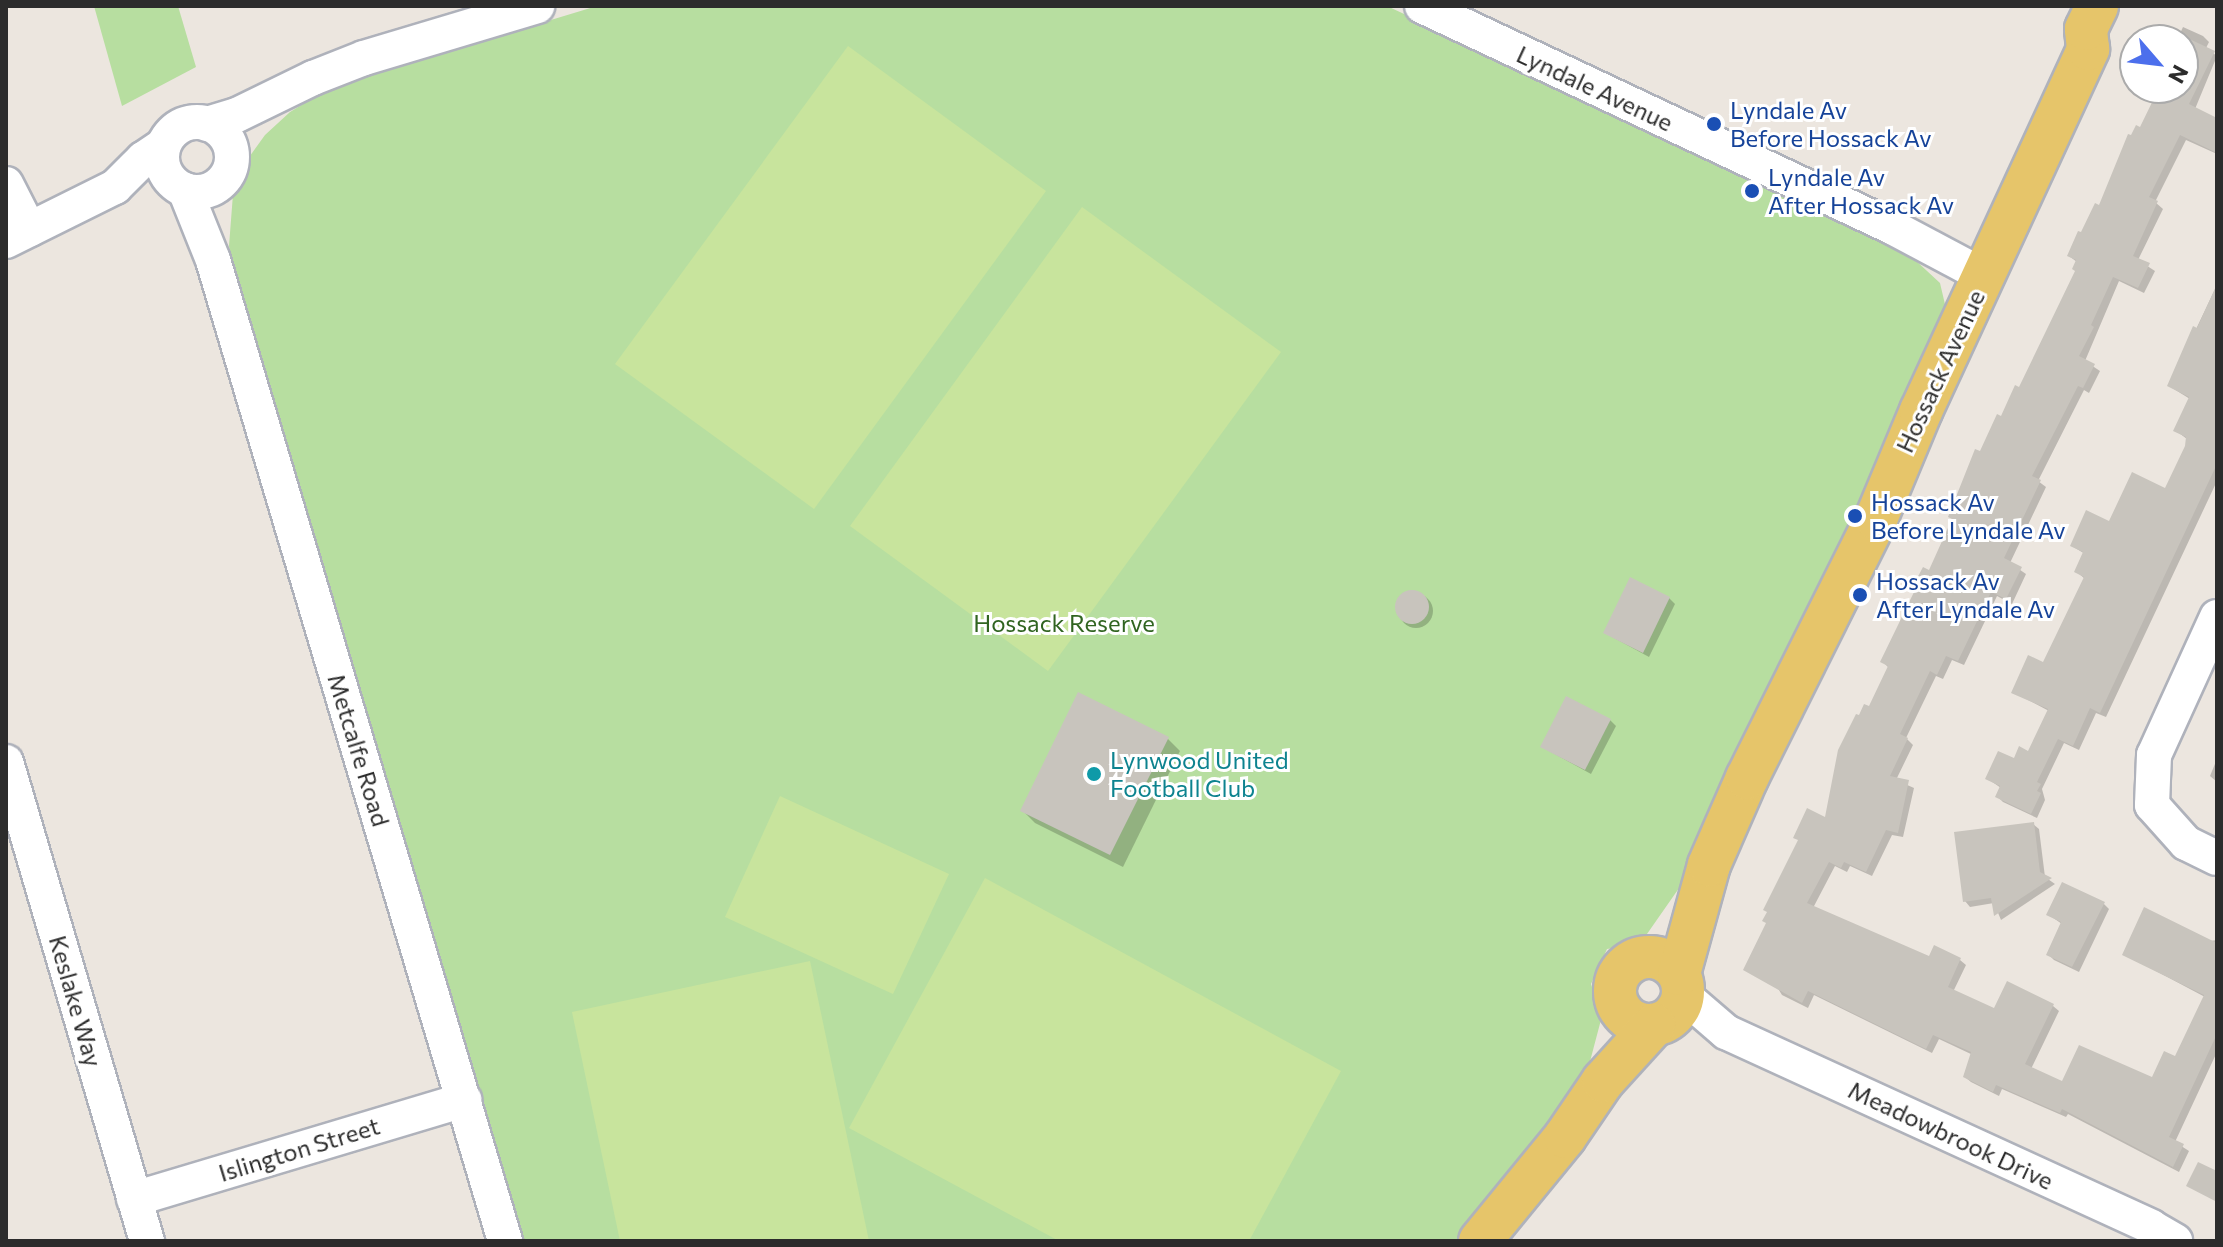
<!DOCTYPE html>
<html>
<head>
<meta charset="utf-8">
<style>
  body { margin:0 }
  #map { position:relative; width:2223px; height:1247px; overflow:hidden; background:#ece6df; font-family:Commissioner,sans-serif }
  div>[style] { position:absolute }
  .green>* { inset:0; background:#b7dea0 }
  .pitch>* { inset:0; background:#c8e49d }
  .shadow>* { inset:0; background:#0003 }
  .round { border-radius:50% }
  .building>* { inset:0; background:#c8c4bd }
  .roads { filter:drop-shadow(2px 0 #afb2bb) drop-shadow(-2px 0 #afb2bb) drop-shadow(0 2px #afb2bb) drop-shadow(0 -2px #afb2bb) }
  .minor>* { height:34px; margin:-17px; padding:0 17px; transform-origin:17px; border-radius:17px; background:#fff }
  .minor>.ring { margin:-17px; padding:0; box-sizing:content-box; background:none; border:34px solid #fff; border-radius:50% }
  .major>* { height:42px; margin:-21px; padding:0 21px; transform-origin:21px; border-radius:21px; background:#e6c56a }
  .major>.ring { margin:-21px; padding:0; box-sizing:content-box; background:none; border:42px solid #e6c56a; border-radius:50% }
  .dots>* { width:22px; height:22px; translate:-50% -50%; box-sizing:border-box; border:4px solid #fff; border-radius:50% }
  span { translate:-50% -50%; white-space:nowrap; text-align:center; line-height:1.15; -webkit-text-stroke:6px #fff; paint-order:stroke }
  .street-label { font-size:24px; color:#2c2c2c }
  .transit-label { font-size:24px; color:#164399 }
  .left { translate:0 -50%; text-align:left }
  .park-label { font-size:24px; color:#306420 }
  .culture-label { font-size:24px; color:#0d838f }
  .frame { position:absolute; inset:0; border:8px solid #2c2c2c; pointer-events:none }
  .north { position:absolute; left:2119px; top:24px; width:80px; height:80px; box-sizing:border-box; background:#fff; border:2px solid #ababab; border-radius:50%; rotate:118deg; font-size:22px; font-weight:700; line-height:32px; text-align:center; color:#2c2c2c }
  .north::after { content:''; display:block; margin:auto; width:28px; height:36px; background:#4c6fec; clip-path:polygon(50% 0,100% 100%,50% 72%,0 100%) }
</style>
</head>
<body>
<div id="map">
  <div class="green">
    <i style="clip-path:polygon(94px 6px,178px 6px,196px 67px,122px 106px)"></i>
    <i style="clip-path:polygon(597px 6px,1387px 6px,1900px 246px,1940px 283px,1947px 313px,1775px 697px,1684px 881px,1640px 944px,1607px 949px,1591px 984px,1602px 1016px,1588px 1069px,1501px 1193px,1458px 1241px,512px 1241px,238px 295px,229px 246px,233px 194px,242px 167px,265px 135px,290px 112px,331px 87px)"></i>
  </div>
  <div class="pitch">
    <i style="clip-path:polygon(848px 46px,1046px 191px,814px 509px,615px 364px)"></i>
    <i style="clip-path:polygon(1082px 207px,1281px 352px,1048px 671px,850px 526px)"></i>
    <i style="clip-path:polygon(780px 796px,949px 874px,893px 994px,725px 917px)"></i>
    <i style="clip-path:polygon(985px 878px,1341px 1071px,1249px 1241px,1059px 1241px,849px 1128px)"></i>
    <i style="clip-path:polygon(810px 961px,869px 1241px,620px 1241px,572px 1012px)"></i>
  </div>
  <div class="shadow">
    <i style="clip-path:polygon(2183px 27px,2203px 36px,2209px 42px,2206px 48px,2217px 56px,2195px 109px,2217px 120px,2217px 154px,2186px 140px,2155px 202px,2163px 209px,2138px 260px,2155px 271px,2144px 293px,2119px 281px,2085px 361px,2100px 371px,2089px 393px,2084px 390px,2038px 481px,2046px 487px,2010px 563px,2026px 574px,2012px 604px,1997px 596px,1964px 665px,1952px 660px,1943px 679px,1936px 676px,1906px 738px,1913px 745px,1896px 780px,1914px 788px,1903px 837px,1892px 835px,1872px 876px,1850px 866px,1847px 872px,1835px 866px,1813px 908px,1930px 959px,1960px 960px,1966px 965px,1953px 992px,1994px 1010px,2053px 1006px,2059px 1011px,2031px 1069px,2063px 1083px,2153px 1080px,2176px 1059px,2205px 997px,2124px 954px,2217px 940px,2217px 1052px,2175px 1142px,2189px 1151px,2179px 1172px,2068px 1114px,2066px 1117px,2002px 1089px,1999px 1096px,1971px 1082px,1965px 1077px,1973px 1055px,1939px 1039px,1932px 1053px,1814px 995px,1808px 1008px,1782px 995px,1777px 987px,1746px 970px,1826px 820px,1860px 718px,1870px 709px,1889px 668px,1882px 661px,1930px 573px,1981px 454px,2020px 390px,2077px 272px,2077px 262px,2069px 256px,2100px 208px,2161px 88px,2183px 88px,2183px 40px,2177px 40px)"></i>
    <i style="clip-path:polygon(2217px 285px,2217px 481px,2106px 717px,2096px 713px,2079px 750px,2064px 743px,2042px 789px,2045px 800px,2037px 818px,2003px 802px,1997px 796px,2001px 788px,1988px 779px,2029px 754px,2049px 711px,2013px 692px,2044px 665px,2085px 579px,2077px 572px,2085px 554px,2072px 546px,2166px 490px,2187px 446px,2187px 439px,2175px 430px,2190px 399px,2169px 386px)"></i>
    <i class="round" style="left:1399px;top:594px;width:34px;height:34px"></i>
    <i style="clip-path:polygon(1669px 598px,1675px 604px,1649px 657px,1605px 633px)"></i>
    <i style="clip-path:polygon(1610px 720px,1616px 726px,1591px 774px,1542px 747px)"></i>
    <i style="clip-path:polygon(1167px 738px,1180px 751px,1123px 867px,1035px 823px,1022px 810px)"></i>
    <i style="clip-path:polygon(2217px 759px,2217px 782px,2210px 776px)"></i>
    <i style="clip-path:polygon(2033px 824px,2039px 829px,2045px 877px,2055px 884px,2001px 920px,1994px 903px,1970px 907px,1965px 901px)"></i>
    <i style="clip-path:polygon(2103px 903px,2109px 909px,2079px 972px,2054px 960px,2048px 954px,2062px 924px,2049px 915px)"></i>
  </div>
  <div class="building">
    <i style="clip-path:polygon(2183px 36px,2215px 51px,2189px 104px,2217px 118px,2217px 153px,2180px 135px,2149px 197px,2158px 201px,2133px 256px,2150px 263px,2138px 288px,2113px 277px,2091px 325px,2094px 327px,2079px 356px,2095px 364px,2083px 388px,2078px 386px,2032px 476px,2041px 480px,2004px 558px,2022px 567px,2006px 599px,1991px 592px,1958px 661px,1946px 656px,1937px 675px,1930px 671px,1900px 734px,1908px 738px,1890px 776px,1909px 780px,1898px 833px,1886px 830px,1866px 872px,1844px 862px,1841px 868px,1829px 862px,1807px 903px,1929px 956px,1934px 945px,1961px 958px,1948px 987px,1994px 1008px,2007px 981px,2054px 1004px,2025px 1064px,2062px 1081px,2079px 1045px,2152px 1077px,2164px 1051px,2175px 1056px,2204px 995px,2122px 955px,2144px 907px,2217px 943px,2217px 1034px,2169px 1137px,2184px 1144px,2173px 1167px,2062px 1109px,2060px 1113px,1996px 1085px,1993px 1092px,1963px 1077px,1971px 1052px,1933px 1035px,1926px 1049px,1808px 991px,1802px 1003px,1743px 970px,1766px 923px,1762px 921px,1767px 912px,1763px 910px,1798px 840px,1793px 838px,1807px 808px,1825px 817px,1838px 750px,1856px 714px,1859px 715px,1864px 704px,1869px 706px,1888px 666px,1880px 662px,1915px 590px,1912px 588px,1923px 567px,1929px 570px,1952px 519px,1948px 517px,1975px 449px,1980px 451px,1997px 414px,2001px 416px,2015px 385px,2019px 387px,2075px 271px,2072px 269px,2076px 260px,2067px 256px,2078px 231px,2081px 232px,2095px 203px,2099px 205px,2128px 134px,2131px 135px,2136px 125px,2140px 127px,2159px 88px,2183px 88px)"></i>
    <i style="clip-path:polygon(2217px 284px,2217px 464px,2100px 713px,2090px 708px,2073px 746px,2058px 739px,2037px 782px,2041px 784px,2037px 791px,2041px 793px,2031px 814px,1995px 797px,2000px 786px,1985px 779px,1998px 751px,2014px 758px,2019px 746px,2028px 751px,2048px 709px,2011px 693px,2028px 655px,2043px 662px,2084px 577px,2074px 572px,2083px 552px,2070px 546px,2086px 510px,2109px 521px,2132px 472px,2165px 488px,2185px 446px,2186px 437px,2173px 431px,2189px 397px,2167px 386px,2193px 326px,2197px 328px)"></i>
    <i style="clip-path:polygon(1630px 577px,1670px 597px,1643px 653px,1603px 633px)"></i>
    <i class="round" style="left:1395px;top:590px;width:34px;height:34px"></i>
    <i style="clip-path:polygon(1078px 692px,1169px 737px,1110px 855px,1020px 811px)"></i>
    <i style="clip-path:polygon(1566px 696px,1611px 719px,1585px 770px,1540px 747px)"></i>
    <i style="clip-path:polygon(2034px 822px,2040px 872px,2052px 878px,1994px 916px,1991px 898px,1963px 902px,1954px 832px)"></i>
    <i style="clip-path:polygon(2062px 882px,2105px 902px,2072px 967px,2046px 955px,2061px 922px,2046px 915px)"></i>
    <i style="clip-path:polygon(2198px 1162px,2217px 1171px,2217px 1202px,2186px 1186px)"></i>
  </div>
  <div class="roads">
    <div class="minor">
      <i style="left:1422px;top:6px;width:519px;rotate:25.18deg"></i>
      <i style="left:1892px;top:227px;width:104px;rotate:28deg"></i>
      <i class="ring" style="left:162px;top:122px;width:36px;height:36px"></i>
      <i style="left:207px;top:124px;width:31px;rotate:-17deg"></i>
      <i style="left:237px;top:115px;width:85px;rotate:-26deg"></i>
      <i style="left:313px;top:78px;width:55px;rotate:-21.4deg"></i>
      <i style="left:364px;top:58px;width:181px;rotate:-16.7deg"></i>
      <i style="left:6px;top:184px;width:51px;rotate:62.9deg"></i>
      <i style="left:185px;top:190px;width:75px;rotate:68.2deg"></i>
      <i style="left:213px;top:260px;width:1024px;rotate:73.42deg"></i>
      <i style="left:6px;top:241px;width:122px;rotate:-26.4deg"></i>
      <i style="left:115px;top:187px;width:40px;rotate:-45deg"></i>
      <i style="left:143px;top:159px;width:25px;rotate:-34deg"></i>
      <i style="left:2217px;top:617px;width:152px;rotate:114.5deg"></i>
      <i style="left:2154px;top:755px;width:50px;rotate:92.3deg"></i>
      <i style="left:2152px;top:805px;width:51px;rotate:48.2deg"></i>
      <i style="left:2186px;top:843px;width:34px;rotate:26deg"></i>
      <i style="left:6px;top:762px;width:499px;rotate:73.6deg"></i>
      <i style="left:1683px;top:995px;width:57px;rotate:40.7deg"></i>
      <i style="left:1726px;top:1032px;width:468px;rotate:24.6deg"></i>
      <i style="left:2151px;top:1227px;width:28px;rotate:30deg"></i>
      <i style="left:134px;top:1199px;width:345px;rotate:-16.7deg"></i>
    </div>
    <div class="major">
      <i class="ring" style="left:1615px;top:957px;width:26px;height:26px"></i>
      <i style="left:1679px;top:974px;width:113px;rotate:-74.6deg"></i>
      <i style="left:1709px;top:865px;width:95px;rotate:-66.4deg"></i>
      <i style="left:1747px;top:778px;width:289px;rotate:-63.5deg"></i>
      <i style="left:1876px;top:519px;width:117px;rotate:-67.4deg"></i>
      <i style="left:1921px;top:411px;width:399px;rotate:-65.2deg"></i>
      <i style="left:2088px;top:49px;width:20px;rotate:-96deg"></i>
      <i style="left:2086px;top:29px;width:25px;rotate:-64deg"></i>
      <i style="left:1480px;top:1241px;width:134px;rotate:-50.7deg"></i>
      <i style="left:1565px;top:1137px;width:68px;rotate:-55.8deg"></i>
      <i style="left:1603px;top:1081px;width:76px;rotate:-47.7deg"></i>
    </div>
  </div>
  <div class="dots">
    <i style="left:1714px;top:124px;background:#1a4fb4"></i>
    <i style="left:1752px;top:191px;background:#1a4fb4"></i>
    <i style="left:1855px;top:516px;background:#1a4fb4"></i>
    <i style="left:1860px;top:595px;background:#1a4fb4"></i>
    <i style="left:1094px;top:774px;background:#0f9aa8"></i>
  </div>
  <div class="street-label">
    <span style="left:1595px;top:88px;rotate:25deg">Lyndale Avenue</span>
    <span style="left:1940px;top:371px;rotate:-65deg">Hossack Avenue</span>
    <span style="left:359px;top:750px;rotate:73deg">Metcalfe Road</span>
    <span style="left:76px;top:1001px;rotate:74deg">Keslake Way</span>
    <span style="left:1951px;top:1135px;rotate:25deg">Meadowbrook Drive</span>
    <span style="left:299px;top:1149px;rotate:-17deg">Islington Street</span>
  </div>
  <div class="transit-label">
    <span class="left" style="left:1730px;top:124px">Lyndale Av<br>Before Hossack Av</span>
    <span class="left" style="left:1768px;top:191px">Lyndale Av<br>After Hossack Av</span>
    <span class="left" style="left:1871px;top:516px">Hossack Av<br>Before Lyndale Av</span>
    <span class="left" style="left:1876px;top:595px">Hossack Av<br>After Lyndale Av</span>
  </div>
  <div class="park-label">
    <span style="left:1064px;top:623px">Hossack Reserve</span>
  </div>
  <div class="culture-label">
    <span class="left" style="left:1110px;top:774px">Lynwood United<br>Football Club</span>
  </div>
  <div class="frame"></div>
  <div class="north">N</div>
</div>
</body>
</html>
